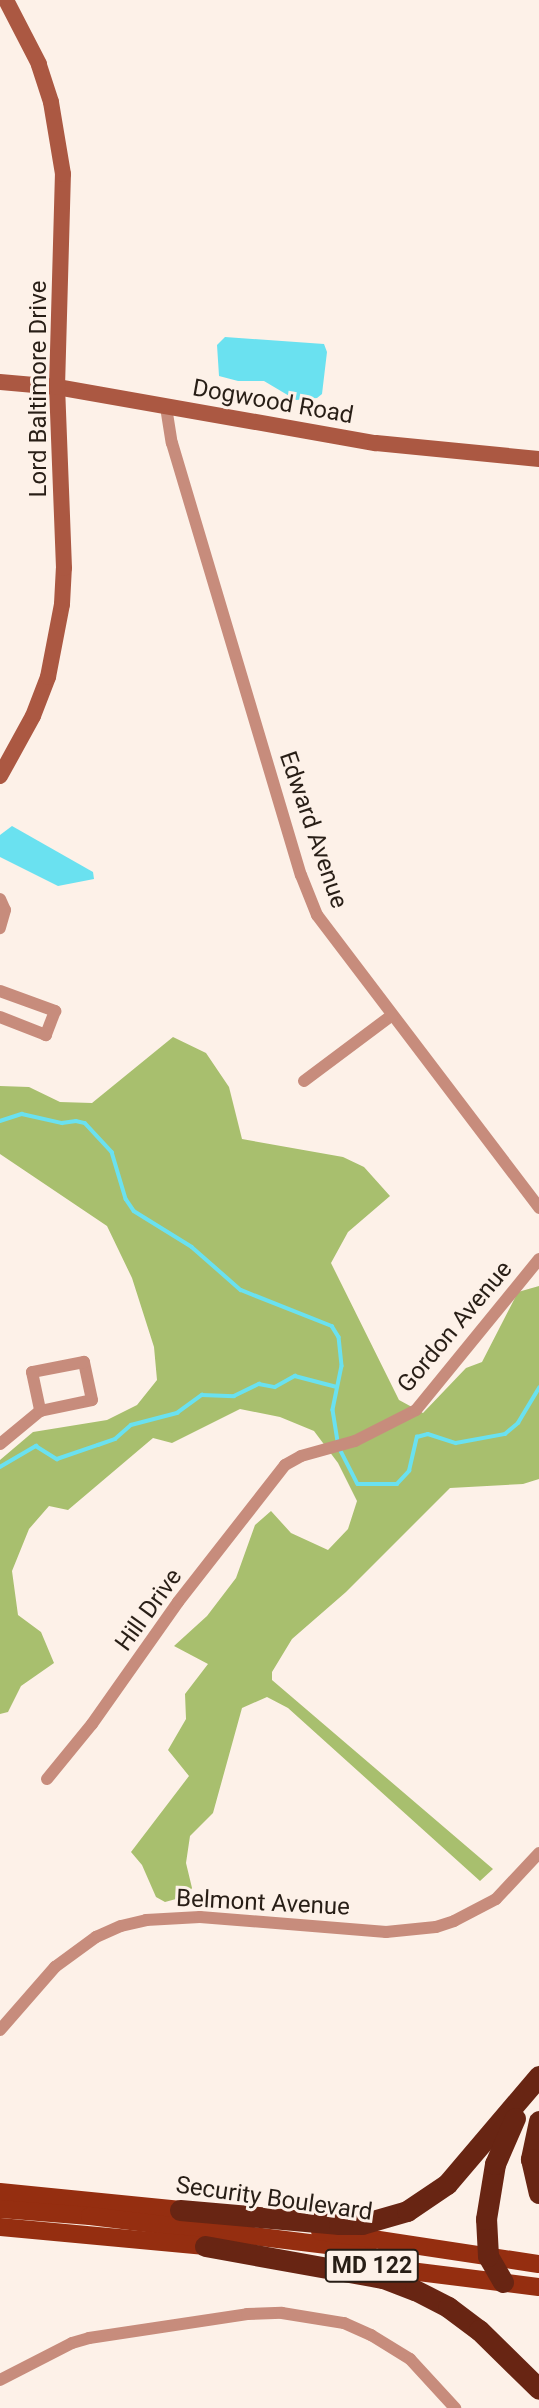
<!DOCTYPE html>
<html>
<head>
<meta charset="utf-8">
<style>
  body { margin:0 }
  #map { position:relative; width:539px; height:2408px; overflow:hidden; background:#fdf1e8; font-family:Roboto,sans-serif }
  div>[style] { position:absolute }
  .forest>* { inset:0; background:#a8bf6e }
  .water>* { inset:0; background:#6ae1f0 }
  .stream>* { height:3.5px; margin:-1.75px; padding:0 1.75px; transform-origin:1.75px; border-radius:1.75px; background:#6ae1f0 }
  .street>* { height:12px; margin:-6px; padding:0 6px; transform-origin:6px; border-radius:6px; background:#c78c7c }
  .secondary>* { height:16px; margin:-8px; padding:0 8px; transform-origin:8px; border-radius:8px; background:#ab5842 }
  .primary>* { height:18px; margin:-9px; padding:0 9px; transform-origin:9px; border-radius:9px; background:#952e10 }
  .highway>* { height:21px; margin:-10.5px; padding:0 10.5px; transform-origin:10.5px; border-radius:10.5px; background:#682513 }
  span { translate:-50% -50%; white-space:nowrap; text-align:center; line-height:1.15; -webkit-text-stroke:6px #fdf1e8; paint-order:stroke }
  .shield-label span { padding:2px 5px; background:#fdf1e8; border:2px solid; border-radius:5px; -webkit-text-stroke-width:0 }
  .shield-label { font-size:23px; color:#281e16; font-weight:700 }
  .street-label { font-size:24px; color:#281e16 }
</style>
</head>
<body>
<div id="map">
  <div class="forest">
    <i style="clip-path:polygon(173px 1037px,206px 1053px,229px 1087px,242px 1139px,343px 1157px,364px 1167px,390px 1196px,348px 1232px,331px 1263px,399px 1400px,423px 1413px,466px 1368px,482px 1362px,518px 1292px,539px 1286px,539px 1479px,523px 1484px,450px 1488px,346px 1592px,292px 1639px,272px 1672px,272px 1680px,493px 1869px,480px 1881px,288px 1708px,267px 1697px,242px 1708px,213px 1813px,190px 1836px,186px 1863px,192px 1888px,187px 1896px,165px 1902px,156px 1897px,142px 1865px,131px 1852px,189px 1776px,168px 1750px,186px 1719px,185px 1694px,208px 1664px,174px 1646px,207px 1616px,236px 1578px,255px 1525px,271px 1511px,291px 1533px,328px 1550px,348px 1529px,357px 1501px,338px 1463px,314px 1431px,280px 1417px,240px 1409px,172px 1443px,153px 1438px,68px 1510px,49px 1506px,29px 1529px,12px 1571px,18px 1615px,41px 1632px,54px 1663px,21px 1686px,8px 1712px,0 1714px,0 1460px,33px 1432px,107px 1420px,137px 1405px,157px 1380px,154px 1347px,132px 1278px,107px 1226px,0 1154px,0 1086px,29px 1087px,60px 1102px,92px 1103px)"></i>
  </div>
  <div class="water">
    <i style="clip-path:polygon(225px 337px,324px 344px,327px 352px,322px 394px,317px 398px,296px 400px,264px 381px,238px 381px,219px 376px,217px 345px)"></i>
    <i style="clip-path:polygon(12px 826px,93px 872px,94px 879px,58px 886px,0 857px,0 835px)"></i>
  </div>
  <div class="stream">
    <i style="left:0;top:1121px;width:23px;rotate:-18deg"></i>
    <i style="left:22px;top:1114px;width:41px;rotate:12.7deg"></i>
    <i style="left:62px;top:1123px;width:14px;rotate:-8deg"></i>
    <i style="left:76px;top:1121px;width:9px;rotate:13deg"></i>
    <i style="left:85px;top:1123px;width:40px;rotate:47deg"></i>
    <i style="left:112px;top:1152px;width:49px;rotate:73.4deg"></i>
    <i style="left:126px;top:1199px;width:14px;rotate:56deg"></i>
    <i style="left:134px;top:1211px;width:68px;rotate:31.8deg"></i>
    <i style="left:192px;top:1247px;width:65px;rotate:41.3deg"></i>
    <i style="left:241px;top:1290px;width:98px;rotate:21.6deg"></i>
    <i style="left:332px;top:1326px;width:13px;rotate:58deg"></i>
    <i style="left:339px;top:1337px;width:29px;rotate:84deg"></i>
    <i style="left:342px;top:1366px;width:45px;rotate:101.6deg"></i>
    <i style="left:333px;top:1410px;width:31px;rotate:81deg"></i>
    <i style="left:340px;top:1449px;width:39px;rotate:63deg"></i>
    <i style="left:358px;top:1484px;width:39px"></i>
    <i style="left:397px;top:1484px;width:18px;rotate:-47deg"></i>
    <i style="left:409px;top:1471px;width:35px;rotate:-77deg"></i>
    <i style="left:417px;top:1437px;width:11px;rotate:-15deg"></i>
    <i style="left:428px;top:1434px;width:29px;rotate:18deg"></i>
    <i style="left:456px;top:1443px;width:50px;rotate:-10.4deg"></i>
    <i style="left:505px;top:1434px;width:17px;rotate:-40deg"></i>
    <i style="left:518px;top:1423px;width:41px;rotate:-59deg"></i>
    <i style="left:0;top:1467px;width:42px;rotate:-30.3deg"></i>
    <i style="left:36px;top:1446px;width:25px;rotate:32deg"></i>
    <i style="left:57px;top:1459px;width:43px;rotate:-18.9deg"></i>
    <i style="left:98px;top:1445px;width:18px;rotate:-19deg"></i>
    <i style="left:115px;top:1439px;width:21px;rotate:-41deg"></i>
    <i style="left:131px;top:1425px;width:48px;rotate:-14.6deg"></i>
    <i style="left:177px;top:1413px;width:31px;rotate:-36deg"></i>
    <i style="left:202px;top:1395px;width:32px;rotate:2deg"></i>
    <i style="left:234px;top:1396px;width:28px;rotate:-26deg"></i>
    <i style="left:259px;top:1384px;width:16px;rotate:11deg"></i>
    <i style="left:275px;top:1387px;width:23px;rotate:-29deg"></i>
    <i style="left:295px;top:1376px;width:43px;rotate:14.7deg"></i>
  </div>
  <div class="street">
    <i style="left:166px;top:407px;width:36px;rotate:81deg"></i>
    <i style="left:172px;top:443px;width:451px;rotate:73.4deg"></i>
    <i style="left:301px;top:875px;width:43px;rotate:68.2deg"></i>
    <i style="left:317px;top:915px;width:368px;rotate:52.8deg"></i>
    <i style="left:0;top:899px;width:12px;rotate:66deg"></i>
    <i style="left:5px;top:910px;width:19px;rotate:106deg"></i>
    <i style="left:0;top:991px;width:59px;rotate:20deg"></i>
    <i style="left:55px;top:1011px;width:26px;rotate:111deg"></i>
    <i style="left:46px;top:1035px;width:49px;rotate:-158.6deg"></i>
    <i style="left:304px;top:1081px;width:109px;rotate:-36.8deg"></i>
    <i style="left:0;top:1444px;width:52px;rotate:-39.5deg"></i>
    <i style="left:40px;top:1411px;width:53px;rotate:-11.9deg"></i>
    <i style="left:92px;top:1400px;width:39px;rotate:-102deg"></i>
    <i style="left:84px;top:1362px;width:53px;rotate:169.1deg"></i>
    <i style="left:32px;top:1372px;width:40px;rotate:78deg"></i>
    <i style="left:47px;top:1779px;width:71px;rotate:-50.7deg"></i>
    <i style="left:92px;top:1724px;width:149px;rotate:-54.8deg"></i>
    <i style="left:178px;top:1602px;width:174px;rotate:-52deg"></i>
    <i style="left:285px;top:1465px;width:18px;rotate:-29deg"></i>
    <i style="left:301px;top:1456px;width:56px;rotate:-15.5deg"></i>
    <i style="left:355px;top:1441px;width:68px;rotate:-26.9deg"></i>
    <i style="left:416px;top:1410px;width:195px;rotate:-50.8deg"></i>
    <i style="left:0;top:2030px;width:84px;rotate:-48.9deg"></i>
    <i style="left:55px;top:1967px;width:51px;rotate:-36.2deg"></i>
    <i style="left:96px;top:1937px;width:27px;rotate:-24deg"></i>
    <i style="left:121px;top:1926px;width:26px;rotate:-13deg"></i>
    <i style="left:146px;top:1920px;width:54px;rotate:-3.2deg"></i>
    <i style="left:200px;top:1917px;width:187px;rotate:4.6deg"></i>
    <i style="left:386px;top:1932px;width:50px;rotate:-5.7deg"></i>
    <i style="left:436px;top:1927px;width:19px;rotate:-18deg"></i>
    <i style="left:454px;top:1921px;width:47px;rotate:-27.6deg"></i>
    <i style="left:496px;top:1899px;width:63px;rotate:-46.9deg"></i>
    <i style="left:0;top:2380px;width:81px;rotate:-27.2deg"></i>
    <i style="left:72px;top:2343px;width:18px;rotate:-16deg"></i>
    <i style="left:89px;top:2338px;width:160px;rotate:-8.6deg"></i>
    <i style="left:247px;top:2314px;width:35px;rotate:-2deg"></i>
    <i style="left:282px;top:2313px;width:63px;rotate:9.2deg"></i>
    <i style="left:344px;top:2323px;width:30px;rotate:24deg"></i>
    <i style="left:371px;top:2335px;width:46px;rotate:31.6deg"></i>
    <i style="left:410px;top:2359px;width:67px;rotate:47.4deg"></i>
  </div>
  <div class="secondary">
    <i style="left:0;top:382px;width:57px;rotate:5deg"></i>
    <i style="left:57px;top:387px;width:324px;rotate:10deg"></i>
    <i style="left:376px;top:443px;width:164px;rotate:5.6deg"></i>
    <i style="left:0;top:776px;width:68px;rotate:-61.2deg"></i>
    <i style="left:33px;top:716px;width:42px;rotate:-69deg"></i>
    <i style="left:48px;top:677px;width:74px;rotate:-79.1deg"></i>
    <i style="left:62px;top:604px;width:36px;rotate:-87deg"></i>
    <i style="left:64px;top:568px;width:181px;rotate:-92.2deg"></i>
    <i style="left:57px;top:387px;width:213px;rotate:-88.4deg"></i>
    <i style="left:63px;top:174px;width:73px;rotate:-99.5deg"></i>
    <i style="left:51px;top:102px;width:40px;rotate:-108deg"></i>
    <i style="left:39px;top:64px;width:72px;rotate:-117.3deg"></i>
  </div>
  <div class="primary">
    <i style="left:0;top:2192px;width:192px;rotate:5.7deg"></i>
    <i style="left:0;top:2209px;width:90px;rotate:4.4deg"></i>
    <i style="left:90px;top:2216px;width:280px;rotate:7deg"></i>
    <i style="left:0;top:2227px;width:217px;rotate:5.3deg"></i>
    <i style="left:320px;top:2231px;width:221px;rotate:8.6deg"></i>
    <i style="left:362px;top:2265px;width:178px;rotate:7.1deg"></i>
  </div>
  <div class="highway">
    <i style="left:539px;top:2121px;width:39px;rotate:102deg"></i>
    <i style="left:531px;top:2159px;width:35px;rotate:77deg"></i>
    <i style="left:180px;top:2210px;width:160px;rotate:5deg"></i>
    <i style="left:339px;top:2224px;width:23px"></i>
    <i style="left:362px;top:2224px;width:47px;rotate:-16.1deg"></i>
    <i style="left:407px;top:2211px;width:48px;rotate:-34deg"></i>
    <i style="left:447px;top:2184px;width:142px;rotate:-49.6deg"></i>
    <i style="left:205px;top:2246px;width:181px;rotate:10.2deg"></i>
    <i style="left:383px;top:2278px;width:34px;rotate:21deg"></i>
    <i style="left:415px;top:2290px;width:37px;rotate:27deg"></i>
    <i style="left:448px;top:2307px;width:39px;rotate:37deg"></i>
    <i style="left:479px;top:2330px;width:84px;rotate:44.5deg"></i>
    <i style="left:503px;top:2282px;width:30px;rotate:-120deg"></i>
    <i style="left:488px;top:2256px;width:37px;rotate:-93deg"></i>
    <i style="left:486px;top:2219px;width:56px;rotate:-80.7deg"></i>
    <i style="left:495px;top:2164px;width:50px;rotate:-66.5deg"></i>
  </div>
  <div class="shield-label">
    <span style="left:372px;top:2266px">MD 122</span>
  </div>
  <div class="street-label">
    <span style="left:39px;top:389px;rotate:-90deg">Lord Baltimore Drive</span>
    <span style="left:273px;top:402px;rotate:10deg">Dogwood Road</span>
    <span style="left:313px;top:830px;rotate:71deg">Edward Avenue</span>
    <span style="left:455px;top:1327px;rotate:-50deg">Gordon Avenue</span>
    <span style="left:149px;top:1610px;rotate:-54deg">Hill Drive</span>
    <span style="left:263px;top:1903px;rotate:3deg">Belmont Avenue</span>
    <span style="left:274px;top:2199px;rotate:8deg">Security Boulevard</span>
  </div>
</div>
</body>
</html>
